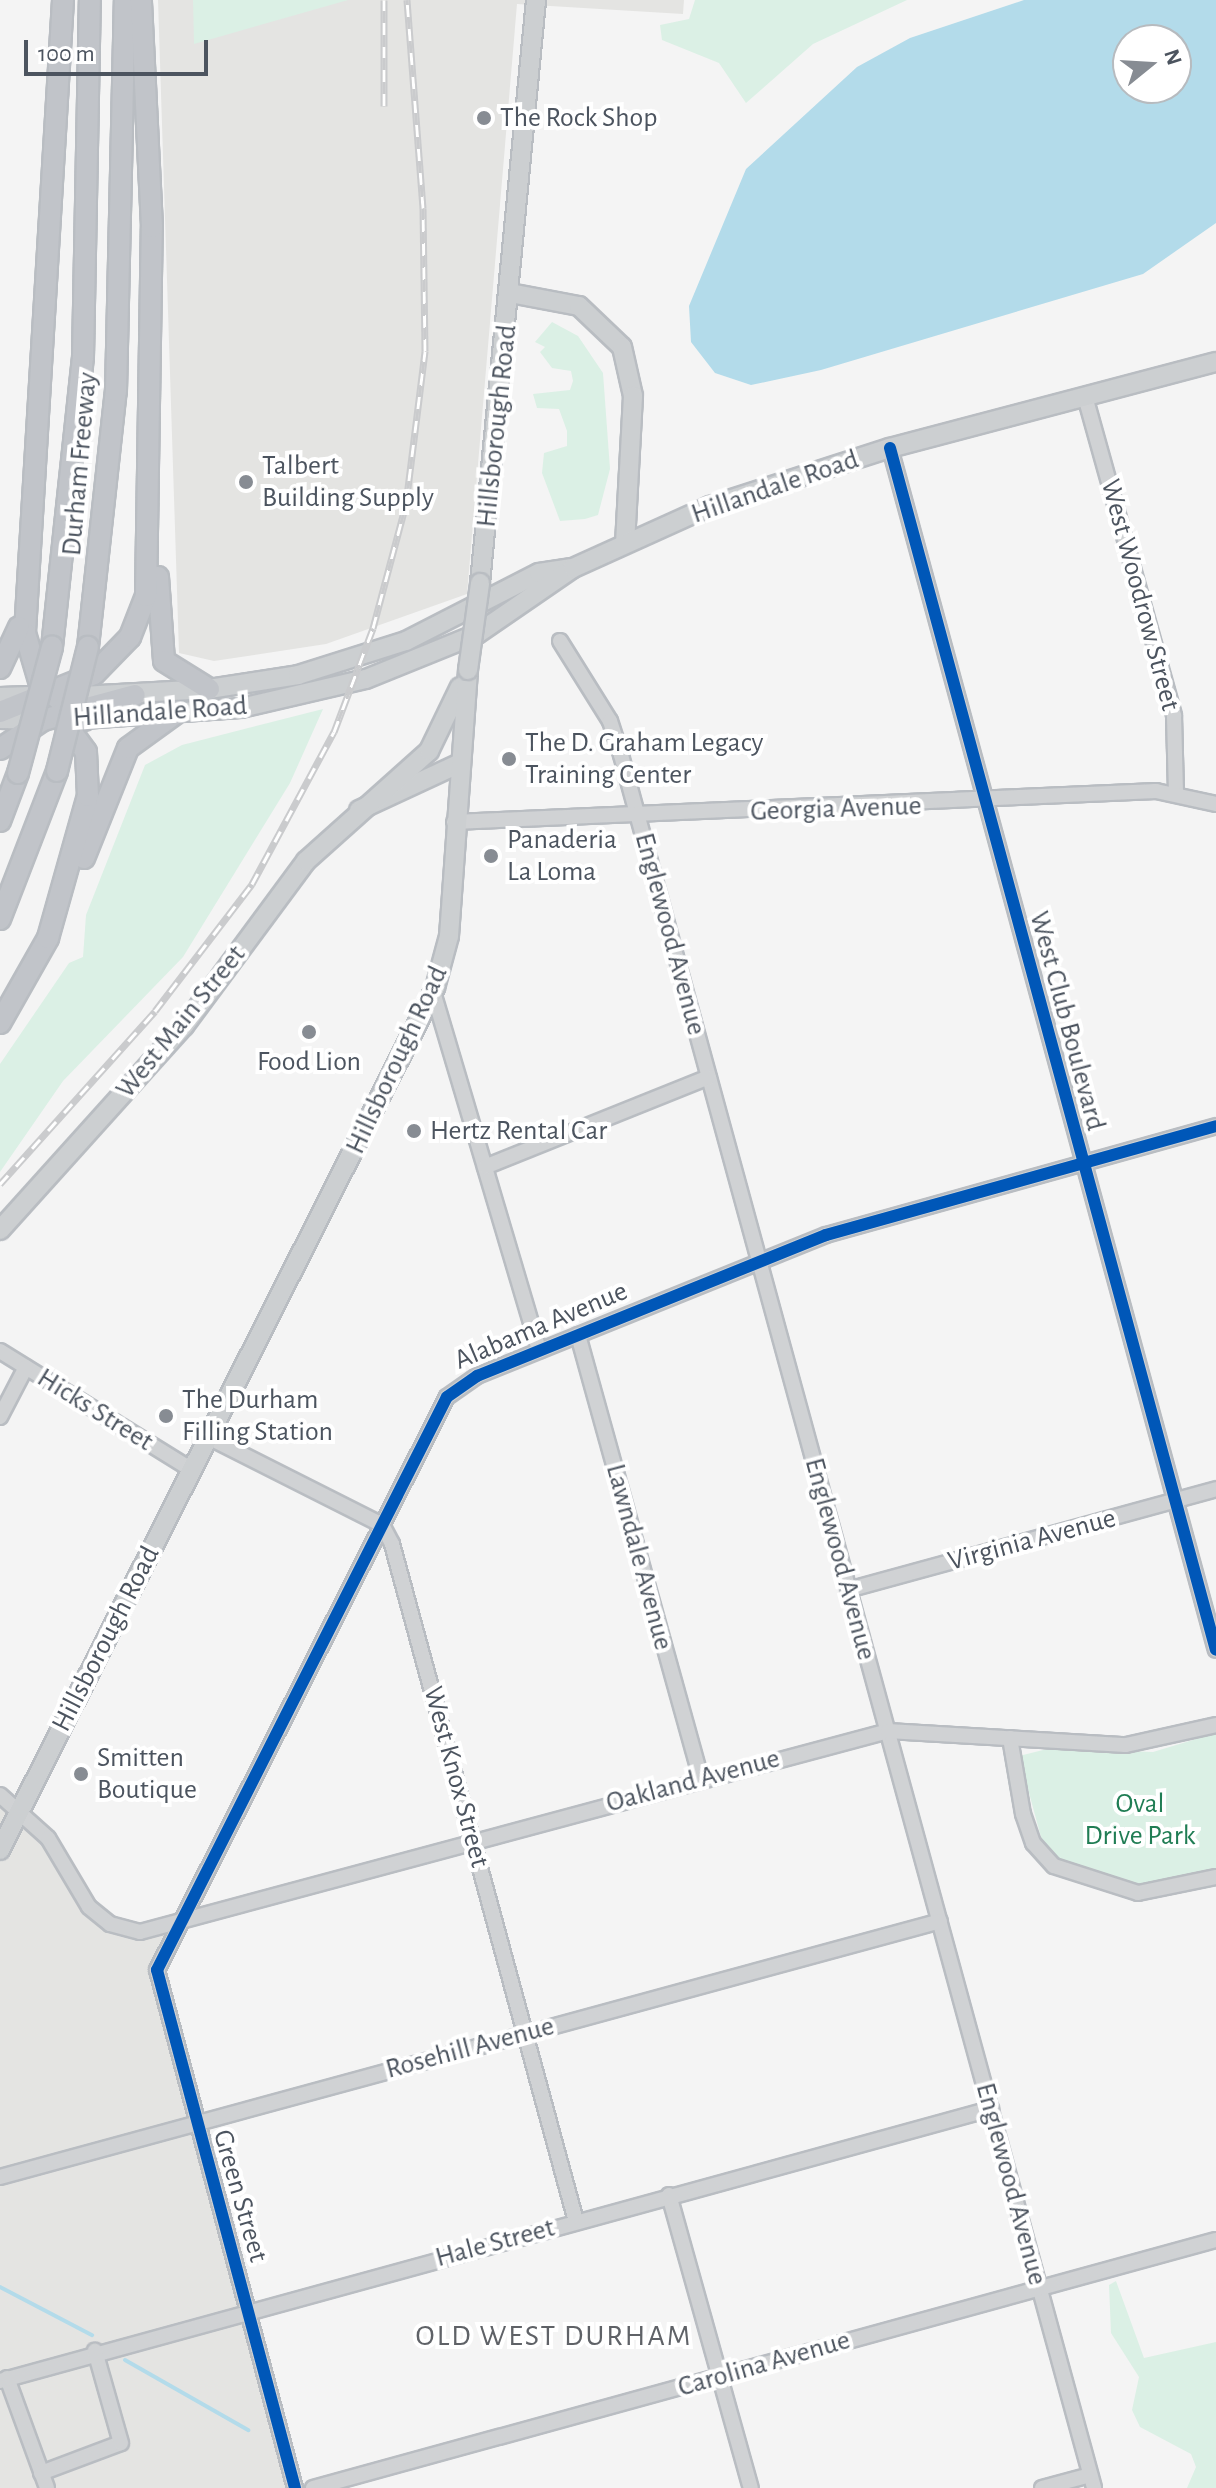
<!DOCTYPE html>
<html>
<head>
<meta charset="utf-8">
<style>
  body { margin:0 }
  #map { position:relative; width:1216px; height:2488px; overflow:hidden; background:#f4f4f4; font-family:"Alegreya Sans",sans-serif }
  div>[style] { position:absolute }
  .commercial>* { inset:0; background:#e4e4e2 }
  .green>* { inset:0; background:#dbf0e5 }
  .water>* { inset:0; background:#b3dbea }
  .stream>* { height:4px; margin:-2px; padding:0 2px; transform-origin:2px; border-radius:2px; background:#b3dbea }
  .roads { filter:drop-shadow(2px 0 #b9bdc2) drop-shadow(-2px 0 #b9bdc2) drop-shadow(0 2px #b9bdc2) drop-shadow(0 -2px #b9bdc2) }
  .minor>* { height:14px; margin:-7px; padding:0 7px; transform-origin:7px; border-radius:7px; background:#d0d2d4 }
  .major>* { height:18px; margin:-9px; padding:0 9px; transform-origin:9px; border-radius:9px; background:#cccfd1 }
  .highway>* { height:20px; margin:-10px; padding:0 10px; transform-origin:10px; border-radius:10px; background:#c1c4c9 }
  .rail>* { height:7px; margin-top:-3.5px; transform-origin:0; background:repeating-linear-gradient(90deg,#fff 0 12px,#cacbcd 0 24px); box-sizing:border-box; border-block:2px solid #cacbcd }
  .bridges { filter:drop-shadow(2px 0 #b9bdc2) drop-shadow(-2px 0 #b9bdc2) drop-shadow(0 2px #b9bdc2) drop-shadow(0 -2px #b9bdc2) }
  .major-bridge>* { height:18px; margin:-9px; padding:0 9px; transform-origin:9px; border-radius:9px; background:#cccfd1 }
  .highway-bridge>* { height:20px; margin:-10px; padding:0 10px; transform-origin:10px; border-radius:10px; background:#c1c4c9 }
  .cycleway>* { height:12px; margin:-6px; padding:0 6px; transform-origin:6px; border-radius:6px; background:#0057b8 }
  .dots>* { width:22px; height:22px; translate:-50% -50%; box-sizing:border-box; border:4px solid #fff; border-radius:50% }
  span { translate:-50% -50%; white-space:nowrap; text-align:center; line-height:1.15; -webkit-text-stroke:8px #fff; paint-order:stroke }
  .poi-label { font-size:28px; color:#4c545f }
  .left { translate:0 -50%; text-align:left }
  .street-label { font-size:28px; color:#4c545f }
  .park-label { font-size:28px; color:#207d54 }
  .neighbourhood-label { font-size:30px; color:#5f6267; letter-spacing:2px }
  .north { position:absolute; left:1112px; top:24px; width:80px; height:80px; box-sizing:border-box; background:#fff; border:2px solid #b7bbbf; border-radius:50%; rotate:72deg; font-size:22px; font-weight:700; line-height:32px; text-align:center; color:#4c545f }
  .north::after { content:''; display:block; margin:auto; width:28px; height:36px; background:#878c93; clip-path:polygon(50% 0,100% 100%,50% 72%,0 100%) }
  .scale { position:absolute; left:24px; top:40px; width:184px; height:36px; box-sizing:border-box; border:4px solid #4c545f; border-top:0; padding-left:10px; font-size:24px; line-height:28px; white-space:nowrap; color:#4c545f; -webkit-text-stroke:6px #fff; paint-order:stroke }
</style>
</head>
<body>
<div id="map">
  <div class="commercial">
    <i style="clip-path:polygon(158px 0,684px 0,683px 14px,517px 4px,467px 594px,326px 644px,214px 661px,179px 653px)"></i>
    <i style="clip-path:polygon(0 1801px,40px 1831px,114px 1928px,176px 1925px,155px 1970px,296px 2488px,0 2488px)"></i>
  </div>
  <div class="green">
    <i style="clip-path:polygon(193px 0,348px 0,194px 44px)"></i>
    <i style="clip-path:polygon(695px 0,907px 0,813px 44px,746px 103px,719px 63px,662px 40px,660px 25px,689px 19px)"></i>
    <i style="clip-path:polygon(552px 322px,578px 336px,603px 373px,610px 469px,598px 515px,585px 519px,560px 521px,542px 473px,544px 453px,567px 446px,567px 431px,559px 409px,537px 408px,533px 394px,570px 390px,573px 381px,571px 371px,552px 368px,540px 352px,545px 347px,535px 342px)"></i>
    <i style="clip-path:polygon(323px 709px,290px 783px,183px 957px,63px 1081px,0 1172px,0 1064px,69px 963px,83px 957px,86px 915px,145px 765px,182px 745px)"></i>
    <i style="clip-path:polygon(1216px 1733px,1216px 1870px,1141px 1891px,1061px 1863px,1044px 1848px,1019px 1756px,1051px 1748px,1153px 1752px)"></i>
    <i style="clip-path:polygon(1116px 2281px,1144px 2358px,1216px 2342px,1216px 2488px,1187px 2488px,1196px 2467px,1191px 2454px,1140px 2427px,1132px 2410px,1139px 2377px,1111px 2333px,1109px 2285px)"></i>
  </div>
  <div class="water">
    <i style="clip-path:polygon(evenodd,1024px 0,1216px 0,1216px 223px,1143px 274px,821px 370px,751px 385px,715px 373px,691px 342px,689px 306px,746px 169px,857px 67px,910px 38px,1024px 0,1128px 40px,1176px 40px,1176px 88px,1128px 88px,1128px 40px)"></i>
  </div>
  <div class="stream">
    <i style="left:0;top:2287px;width:104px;rotate:27.6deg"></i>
    <i style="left:125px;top:2360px;width:142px;rotate:29.6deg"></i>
  </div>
  <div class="roads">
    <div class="minor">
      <i style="left:1086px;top:400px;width:328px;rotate:74.4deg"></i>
      <i style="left:1174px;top:716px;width:75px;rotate:88.5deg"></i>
      <i style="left:890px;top:448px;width:1245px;rotate:74.83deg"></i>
      <i style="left:560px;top:641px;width:94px;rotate:58deg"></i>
      <i style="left:610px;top:721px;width:36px;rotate:72deg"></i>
      <i style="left:621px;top:755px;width:1796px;rotate:74.73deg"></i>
      <i style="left:454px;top:822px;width:703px;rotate:-2.53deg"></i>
      <i style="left:1156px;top:791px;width:61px;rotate:12.2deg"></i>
      <i style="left:433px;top:992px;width:374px;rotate:73.5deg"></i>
      <i style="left:485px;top:1167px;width:241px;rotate:-21.9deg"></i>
      <i style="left:578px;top:1335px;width:461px;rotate:74.5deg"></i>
      <i style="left:0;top:1351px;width:224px;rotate:31.8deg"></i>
      <i style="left:0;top:1417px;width:56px;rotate:-62.5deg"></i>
      <i style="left:206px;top:1436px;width:197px;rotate:26.8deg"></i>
      <i style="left:382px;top:1525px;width:21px;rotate:62deg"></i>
      <i style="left:392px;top:1544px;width:702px;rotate:74.8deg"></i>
      <i style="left:848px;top:1590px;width:382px;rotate:-15.3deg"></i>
      <i style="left:1010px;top:1738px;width:77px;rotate:80.3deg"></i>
      <i style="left:1023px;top:1814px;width:31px;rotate:71deg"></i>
      <i style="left:1033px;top:1843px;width:31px;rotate:48deg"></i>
      <i style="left:1054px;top:1866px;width:88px;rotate:17.8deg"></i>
      <i style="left:1138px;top:1893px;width:80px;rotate:-11.6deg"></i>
      <i style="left:0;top:1795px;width:64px;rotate:41.9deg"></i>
      <i style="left:48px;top:1838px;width:80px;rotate:59.3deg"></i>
      <i style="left:89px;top:1907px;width:27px;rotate:39deg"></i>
      <i style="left:110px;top:1924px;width:31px;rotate:15deg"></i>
      <i style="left:140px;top:1932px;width:775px;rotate:-15.04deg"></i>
      <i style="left:888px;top:1731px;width:238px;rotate:3.4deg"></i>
      <i style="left:1126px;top:1745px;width:92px;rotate:-12.5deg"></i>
      <i style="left:0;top:2177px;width:974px;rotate:-15.23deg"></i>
      <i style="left:669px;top:2195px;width:304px;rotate:74.4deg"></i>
      <i style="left:7px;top:2378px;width:117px;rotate:70deg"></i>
      <i style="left:0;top:2381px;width:1028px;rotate:-15.35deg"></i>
      <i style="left:41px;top:2473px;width:85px;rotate:-20.6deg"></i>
      <i style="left:121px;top:2443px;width:96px;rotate:-105.8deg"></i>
      <i style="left:295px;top:2488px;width:536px;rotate:-104.92deg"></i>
      <i style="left:157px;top:1970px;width:642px;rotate:-63.16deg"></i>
      <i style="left:447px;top:1397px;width:37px;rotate:-35deg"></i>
      <i style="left:477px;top:1376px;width:376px;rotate:-22deg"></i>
      <i style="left:826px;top:1235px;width:405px;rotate:-15.6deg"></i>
      <i style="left:313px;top:2488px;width:936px;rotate:-15.36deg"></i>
      <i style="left:1042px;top:2488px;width:50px;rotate:-15.2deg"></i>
    </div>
    <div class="major">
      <i style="left:510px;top:293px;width:70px;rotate:10.7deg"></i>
      <i style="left:579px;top:306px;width:59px;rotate:43.6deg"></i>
      <i style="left:622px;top:347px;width:50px;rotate:77.3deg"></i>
      <i style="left:633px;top:396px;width:147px;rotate:93.1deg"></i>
      <i style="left:480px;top:583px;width:586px;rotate:-84.51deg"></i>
      <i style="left:0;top:697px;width:37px;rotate:-2deg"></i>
      <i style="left:63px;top:697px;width:146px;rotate:-3.1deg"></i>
      <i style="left:209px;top:689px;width:90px;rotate:-8.9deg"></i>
      <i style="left:298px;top:675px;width:113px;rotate:-17.5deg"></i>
      <i style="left:406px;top:641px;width:149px;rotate:-27.1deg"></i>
      <i style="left:539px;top:573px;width:30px;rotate:-9deg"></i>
      <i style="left:0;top:719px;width:45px;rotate:1.3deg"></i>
      <i style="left:70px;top:720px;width:171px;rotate:-4deg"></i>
      <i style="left:241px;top:708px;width:128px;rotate:-13.1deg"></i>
      <i style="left:366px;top:679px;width:120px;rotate:-22.1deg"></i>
      <i style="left:477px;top:634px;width:116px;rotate:-34.5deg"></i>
      <i style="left:573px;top:568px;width:150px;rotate:-24.3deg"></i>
      <i style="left:710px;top:506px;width:189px;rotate:-17.9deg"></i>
      <i style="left:890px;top:448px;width:337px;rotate:-14.8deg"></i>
      <i style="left:359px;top:810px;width:109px;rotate:-24.9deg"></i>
      <i style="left:0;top:1230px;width:275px;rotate:-48deg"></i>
      <i style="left:184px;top:1026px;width:205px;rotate:-53.5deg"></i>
      <i style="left:306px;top:861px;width:165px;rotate:-41.8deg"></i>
      <i style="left:429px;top:751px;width:71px;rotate:-64.2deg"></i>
      <i style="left:0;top:1850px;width:966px;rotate:-63.22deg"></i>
      <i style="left:435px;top:988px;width:54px;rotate:-74.9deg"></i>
      <i style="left:449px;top:936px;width:267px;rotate:-85.9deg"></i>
    </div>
    <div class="highway">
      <i style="left:63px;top:0;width:634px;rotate:93.44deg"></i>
      <i style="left:25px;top:633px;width:53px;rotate:73.6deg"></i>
      <i style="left:40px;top:684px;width:57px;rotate:39.3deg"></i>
      <i style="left:158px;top:577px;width:84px;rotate:85.9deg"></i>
      <i style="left:164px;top:661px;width:53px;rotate:31.9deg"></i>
      <i style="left:52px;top:647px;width:292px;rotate:-83.9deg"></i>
      <i style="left:83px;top:357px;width:357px;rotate:-88.9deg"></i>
      <i style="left:88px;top:647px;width:258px;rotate:-83.8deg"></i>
      <i style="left:116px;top:391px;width:391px;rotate:-88.7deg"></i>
      <i style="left:0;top:668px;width:45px;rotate:-65.1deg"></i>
      <i style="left:0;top:712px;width:101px;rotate:-22deg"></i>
      <i style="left:94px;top:674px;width:52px;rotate:-45.8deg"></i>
      <i style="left:130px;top:637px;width:44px;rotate:-68.7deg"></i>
      <i style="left:146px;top:596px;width:369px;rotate:-89.1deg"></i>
      <i style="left:152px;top:227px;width:227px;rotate:-92.8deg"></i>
      <i style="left:0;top:749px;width:52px;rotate:-34deg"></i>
      <i style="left:43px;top:720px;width:95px;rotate:-15.2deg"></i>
      <i style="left:0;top:821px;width:51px;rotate:-69.4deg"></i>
      <i style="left:84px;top:858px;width:118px;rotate:-68.2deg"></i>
      <i style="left:128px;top:748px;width:58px;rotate:-35.9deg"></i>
      <i style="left:0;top:919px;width:159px;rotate:-68.9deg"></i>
      <i style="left:0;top:1023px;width:98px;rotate:-60.5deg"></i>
      <i style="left:48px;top:938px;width:148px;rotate:-74.3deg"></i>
      <i style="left:88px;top:796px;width:44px;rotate:-92.6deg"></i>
      <i style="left:86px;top:752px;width:46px;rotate:-126.1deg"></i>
    </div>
  </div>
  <div class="rail">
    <i style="left:384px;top:106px;width:106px;rotate:-90deg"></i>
    <i style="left:0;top:1184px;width:232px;rotate:-48.1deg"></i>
    <i style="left:155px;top:1011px;width:160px;rotate:-52.6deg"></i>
    <i style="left:252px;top:884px;width:173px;rotate:-61.7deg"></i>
    <i style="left:334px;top:732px;width:111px;rotate:-69.4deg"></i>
    <i style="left:373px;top:628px;width:128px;rotate:-75.1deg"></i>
    <i style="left:406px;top:504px;width:154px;rotate:-82.9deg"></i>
    <i style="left:425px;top:351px;width:143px;rotate:-90.8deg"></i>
    <i style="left:423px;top:208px;width:209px;rotate:-94.4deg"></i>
  </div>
  <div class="bridges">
    <div class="major-bridge">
      <i style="left:468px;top:670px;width:88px;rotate:-82.1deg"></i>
    </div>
    <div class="highway-bridge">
      <i style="left:57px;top:771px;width:128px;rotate:-76deg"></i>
      <i style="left:18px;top:773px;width:131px;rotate:-74.9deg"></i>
    </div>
  </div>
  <div class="cycleway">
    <i style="left:890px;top:448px;width:1245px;rotate:74.83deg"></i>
    <i style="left:295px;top:2488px;width:536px;rotate:-104.92deg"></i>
    <i style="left:157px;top:1970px;width:642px;rotate:-63.16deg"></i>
    <i style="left:447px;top:1397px;width:37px;rotate:-35deg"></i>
    <i style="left:477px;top:1376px;width:376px;rotate:-22deg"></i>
    <i style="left:826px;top:1235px;width:405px;rotate:-15.6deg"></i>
  </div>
  <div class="dots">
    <i style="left:484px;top:118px;background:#878c93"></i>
    <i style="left:246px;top:482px;background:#878c93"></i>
    <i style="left:509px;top:759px;background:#878c93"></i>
    <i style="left:491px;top:856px;background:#878c93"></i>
    <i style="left:309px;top:1032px;background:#878c93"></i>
    <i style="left:414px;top:1131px;background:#878c93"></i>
    <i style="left:166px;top:1416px;background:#878c93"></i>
    <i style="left:81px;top:1774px;background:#878c93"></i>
  </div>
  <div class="poi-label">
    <span class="left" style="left:500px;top:118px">The Rock Shop</span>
    <span class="left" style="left:262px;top:482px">Talbert<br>Building Supply</span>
    <span class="left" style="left:525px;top:759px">The D. Graham Legacy<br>Training Center</span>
    <span class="left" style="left:507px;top:856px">Panaderia<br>La Loma</span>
    <span style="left:309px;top:1062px">Food Lion</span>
    <span class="left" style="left:430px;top:1131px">Hertz Rental Car</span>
    <span class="left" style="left:182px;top:1416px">The Durham<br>Filling Station</span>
    <span class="left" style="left:97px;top:1774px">Smitten<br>Boutique</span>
  </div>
  <div class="street-label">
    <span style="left:497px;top:426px;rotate:-84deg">Hillsborough Road</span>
    <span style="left:80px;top:464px;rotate:-85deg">Durham Freeway</span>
    <span style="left:775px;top:487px;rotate:-19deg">Hillandale Road</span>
    <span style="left:1140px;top:595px;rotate:75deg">West Woodrow Street</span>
    <span style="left:160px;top:712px;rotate:-4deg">Hillandale Road</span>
    <span style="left:836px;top:809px;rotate:-2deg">Georgia Avenue</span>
    <span style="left:670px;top:934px;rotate:75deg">Englewood Avenue</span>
    <span style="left:1067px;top:1021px;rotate:75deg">West Club Boulevard</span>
    <span style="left:181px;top:1022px;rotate:-51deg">West Main Street</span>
    <span style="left:397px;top:1060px;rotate:-65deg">Hillsborough Road</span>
    <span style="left:541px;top:1326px;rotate:-23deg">Alabama Avenue</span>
    <span style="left:95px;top:1410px;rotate:32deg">Hicks Street</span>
    <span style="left:1032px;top:1540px;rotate:-15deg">Virginia Avenue</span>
    <span style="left:639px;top:1557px;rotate:75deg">Lawndale Avenue</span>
    <span style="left:840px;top:1559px;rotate:75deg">Englewood Avenue</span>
    <span style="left:106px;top:1639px;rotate:-63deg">Hillsborough Road</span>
    <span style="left:456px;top:1777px;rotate:75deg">West Knox Street</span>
    <span style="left:693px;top:1781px;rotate:-15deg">Oakland Avenue</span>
    <span style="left:470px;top:2048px;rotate:-15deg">Rosehill Avenue</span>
    <span style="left:1011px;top:2184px;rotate:75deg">Englewood Avenue</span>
    <span style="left:240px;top:2196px;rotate:74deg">Green Street</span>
    <span style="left:495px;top:2243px;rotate:-15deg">Hale Street</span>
    <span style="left:764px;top:2364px;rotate:-16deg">Carolina Avenue</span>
  </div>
  <div class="park-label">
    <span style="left:1140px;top:1820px">Oval<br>Drive Park</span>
  </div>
  <div class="neighbourhood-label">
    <span style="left:554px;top:2336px">OLD WEST DURHAM</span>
  </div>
  <div class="north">N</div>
  <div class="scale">100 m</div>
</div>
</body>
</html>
